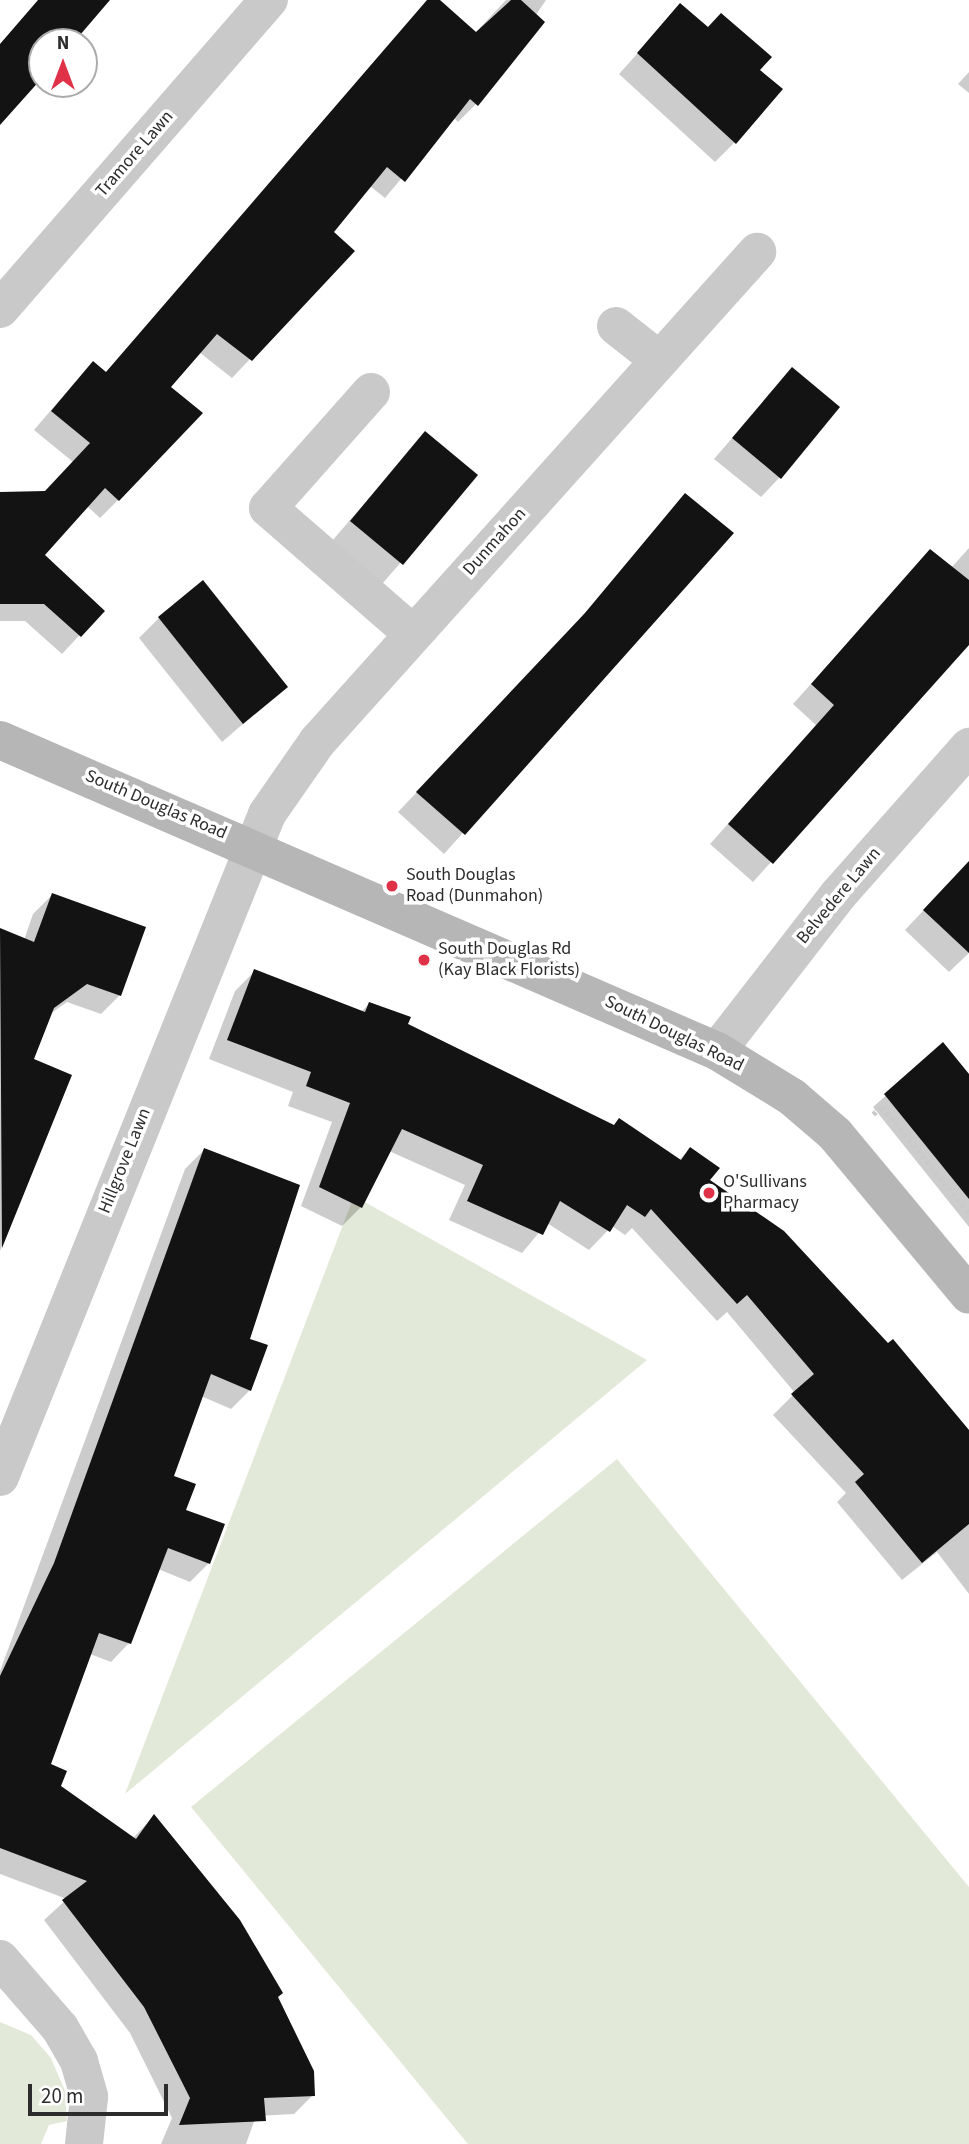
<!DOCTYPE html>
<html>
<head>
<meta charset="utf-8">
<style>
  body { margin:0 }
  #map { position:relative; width:969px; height:2144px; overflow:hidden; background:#fff; font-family:"Source Sans 3",sans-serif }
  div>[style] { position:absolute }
  .green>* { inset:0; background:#e3e9d9 }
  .shadow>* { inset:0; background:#0003 }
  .building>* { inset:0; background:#131313 }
  .path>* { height:4.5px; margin-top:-2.25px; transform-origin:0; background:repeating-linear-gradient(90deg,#c9c9c9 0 3.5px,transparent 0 7px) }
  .street>* { height:38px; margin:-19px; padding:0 19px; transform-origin:19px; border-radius:19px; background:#c9c9c9 }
  .secondary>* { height:38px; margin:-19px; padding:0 19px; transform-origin:19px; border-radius:19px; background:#b6b6b6 }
  .dots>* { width:19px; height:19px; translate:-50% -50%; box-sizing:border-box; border:4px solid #fff; border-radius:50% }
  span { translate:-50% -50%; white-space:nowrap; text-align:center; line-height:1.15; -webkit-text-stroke:7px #fff; paint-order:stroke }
  .street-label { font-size:18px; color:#2c2c2c }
  .poi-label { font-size:18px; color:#2c2c2c }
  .left { translate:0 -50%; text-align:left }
  .north { position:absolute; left:28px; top:28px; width:70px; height:70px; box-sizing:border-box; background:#fff; border:2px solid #ababab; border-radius:50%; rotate:0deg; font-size:19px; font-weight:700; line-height:28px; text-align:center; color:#2c2c2c }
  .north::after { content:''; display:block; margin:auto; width:24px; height:32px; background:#df3147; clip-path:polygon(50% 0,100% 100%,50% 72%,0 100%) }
  .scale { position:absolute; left:28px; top:2084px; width:140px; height:32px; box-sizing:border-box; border:4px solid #2c2c2c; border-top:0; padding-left:9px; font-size:21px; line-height:24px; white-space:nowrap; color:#2c2c2c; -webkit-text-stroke:5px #fff; paint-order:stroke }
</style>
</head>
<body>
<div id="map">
  <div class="green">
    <i style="clip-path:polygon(354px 1196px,647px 1360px,125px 1794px)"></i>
    <i style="clip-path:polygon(617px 1459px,969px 1887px,969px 2144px,468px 2144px,191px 1807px)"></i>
    <i style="clip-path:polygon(0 2022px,31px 2035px,51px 2058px,65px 2091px,67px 2121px,49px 2125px,41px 2144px,0 2144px)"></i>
  </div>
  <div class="shadow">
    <i style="clip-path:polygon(429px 0,475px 33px,506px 0,546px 0,476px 104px,458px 122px,453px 117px,385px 198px,370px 186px,331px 232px,353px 251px,232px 378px,199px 352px,168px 388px,118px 500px,100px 518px,87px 506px,42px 555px,102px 611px,62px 654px,25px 621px,0 621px,0 494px,45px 493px,73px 462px,34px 430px,75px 382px,105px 374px)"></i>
    <i style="clip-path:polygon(680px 6px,758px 70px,735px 142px,715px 162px,619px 74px)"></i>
    <i style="clip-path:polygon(969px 72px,969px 93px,958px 84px)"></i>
    <i style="clip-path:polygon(792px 369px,780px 477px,761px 497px,714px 459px)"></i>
    <i style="clip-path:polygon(425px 434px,476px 476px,382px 584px,331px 542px)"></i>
    <i style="clip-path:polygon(685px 495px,731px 533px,444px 854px,398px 812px,566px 635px)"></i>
    <i style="clip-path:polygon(969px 548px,969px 643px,753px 882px,710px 844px,816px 725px,793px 704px,930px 551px,951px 568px)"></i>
    <i style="clip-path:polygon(159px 618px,286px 687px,222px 742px,139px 638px)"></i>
    <i style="clip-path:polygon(969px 862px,969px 953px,949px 972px,905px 930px)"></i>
    <i style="clip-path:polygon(52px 895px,120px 995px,101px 1014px,67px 1002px,50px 1014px,32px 1060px,70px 1076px,0 1251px,0 930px,24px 940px,33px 914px)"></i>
    <i style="clip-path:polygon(255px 971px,361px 1012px,369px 1004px,678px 1161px,690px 1149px,708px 1180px,969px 1432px,969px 1594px,937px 1552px,902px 1580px,837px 1502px,846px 1493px,773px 1415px,795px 1393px,727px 1312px,717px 1321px,632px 1228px,625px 1235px,612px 1226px,589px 1250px,547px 1223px,522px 1253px,449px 1220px,465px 1185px,389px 1151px,361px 1207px,342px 1226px,301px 1206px,332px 1122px,288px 1106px,293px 1092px,209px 1059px,235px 991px)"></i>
    <i style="clip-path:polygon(943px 1045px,969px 1076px,969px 1227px,873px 1107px)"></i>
    <i style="clip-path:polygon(204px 1150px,247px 1340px,250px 1390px,231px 1409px,201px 1396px,172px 1477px,209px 1563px,190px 1582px,158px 1569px,129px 1643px,111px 1662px,90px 1654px,49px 1765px,59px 1787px,132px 1839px,154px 1816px,276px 1998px,313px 2095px,294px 2114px,256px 2116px,246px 2144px,161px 2144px,172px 2118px,130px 2033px,44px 1920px,67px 1899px,0 1874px,0 1671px,185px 1169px)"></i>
  </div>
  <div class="building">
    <i style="clip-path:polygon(38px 0,110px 0,74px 42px,42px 42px,42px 78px,0 125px,0 44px)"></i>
    <i style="clip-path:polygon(427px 0,440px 0,476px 32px,511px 0,521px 0,545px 22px,478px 106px,470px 99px,405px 182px,387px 167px,334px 232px,355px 251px,252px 361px,217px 334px,171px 387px,203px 413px,119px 501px,105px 488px,45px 555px,105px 611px,81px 637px,44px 604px,0 604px,0 492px,45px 491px,90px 443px,51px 411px,93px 361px,106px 372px)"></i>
    <i style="clip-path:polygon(680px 3px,708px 27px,721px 13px,772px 57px,760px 70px,783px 89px,736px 144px,637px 53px)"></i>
    <i style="clip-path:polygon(792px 367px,840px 407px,781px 479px,732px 438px)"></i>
    <i style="clip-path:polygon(425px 431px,478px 475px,403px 565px,350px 521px)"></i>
    <i style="clip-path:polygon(685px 493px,734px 533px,465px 835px,416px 792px,585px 613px)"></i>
    <i style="clip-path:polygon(930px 549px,969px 580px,969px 645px,773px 864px,728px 824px,834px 705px,811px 684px)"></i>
    <i style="clip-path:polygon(203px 580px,288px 687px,243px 724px,158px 617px)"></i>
    <i style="clip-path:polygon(969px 861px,969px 953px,923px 910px)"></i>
    <i style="clip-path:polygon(52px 893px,146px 927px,121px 996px,87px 984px,54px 1008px,34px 1059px,72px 1075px,2px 1248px,0 928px,34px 942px)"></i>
    <i style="clip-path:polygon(254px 969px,365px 1012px,369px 1002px,411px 1017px,408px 1024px,614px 1125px,619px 1118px,681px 1160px,690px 1147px,720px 1168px,710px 1180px,784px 1231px,888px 1343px,893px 1339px,969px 1430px,969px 1524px,922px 1563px,855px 1482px,864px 1474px,791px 1394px,814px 1374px,747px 1295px,737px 1304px,651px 1209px,645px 1217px,627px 1205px,610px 1232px,560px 1201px,543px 1235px,467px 1201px,483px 1165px,402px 1129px,362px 1208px,319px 1187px,350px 1103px,306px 1086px,311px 1072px,227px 1040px)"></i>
    <i style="clip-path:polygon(943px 1042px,969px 1074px,969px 1199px,884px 1094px)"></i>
    <i style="clip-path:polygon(204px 1148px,300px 1185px,250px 1339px,268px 1345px,251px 1391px,211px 1374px,174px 1476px,196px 1484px,186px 1510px,225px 1524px,210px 1564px,168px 1548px,131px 1644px,99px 1633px,51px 1764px,67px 1771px,61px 1786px,136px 1839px,154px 1814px,240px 1920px,283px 1993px,278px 1997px,314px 2071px,315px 2096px,264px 2098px,266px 2121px,179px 2125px,190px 2098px,144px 2007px,62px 1900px,87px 1881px,0 1848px,0 1676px,54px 1563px)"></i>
  </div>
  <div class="path">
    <i style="left:873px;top:1114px;width:11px;rotate:-38deg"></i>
    <i style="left:882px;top:1107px;width:137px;rotate:50.6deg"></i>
  </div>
  <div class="street">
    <i style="left:0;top:309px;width:410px;rotate:-49deg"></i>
    <i style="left:616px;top:326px;width:53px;rotate:38.2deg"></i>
    <i style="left:371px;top:392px;width:155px;rotate:131.6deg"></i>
    <i style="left:268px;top:508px;width:192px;rotate:41deg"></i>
    <i style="left:717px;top:1051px;width:197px;rotate:-52.2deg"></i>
    <i style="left:838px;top:895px;width:198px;rotate:-48.5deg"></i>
    <i style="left:0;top:1477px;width:715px;rotate:-68.06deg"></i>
    <i style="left:267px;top:814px;width:88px;rotate:-55.2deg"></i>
    <i style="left:317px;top:742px;width:659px;rotate:-48.08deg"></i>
    <i style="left:0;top:1959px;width:91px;rotate:49deg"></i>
    <i style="left:60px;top:2028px;width:38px;rotate:60deg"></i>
    <i style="left:79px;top:2061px;width:37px;rotate:74deg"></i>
    <i style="left:89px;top:2097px;width:47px;rotate:96.1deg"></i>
  </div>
  <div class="secondary">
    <i style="left:0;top:740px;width:782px;rotate:23.45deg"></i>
    <i style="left:717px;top:1051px;width:88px;rotate:31.5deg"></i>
    <i style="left:792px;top:1097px;width:57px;rotate:40.7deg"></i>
    <i style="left:835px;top:1134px;width:209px;rotate:50.2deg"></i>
  </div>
  <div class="dots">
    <i style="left:392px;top:886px;background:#df3147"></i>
    <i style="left:424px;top:960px;background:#df3147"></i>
    <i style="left:709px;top:1193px;background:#df3147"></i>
  </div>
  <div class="street-label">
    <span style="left:135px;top:154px;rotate:-49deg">Tramore Lawn</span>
    <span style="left:495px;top:542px;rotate:-48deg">Dunmahon</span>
    <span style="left:156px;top:805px;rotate:23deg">South Douglas Road</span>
    <span style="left:839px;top:896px;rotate:-50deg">Belvedere Lawn</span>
    <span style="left:674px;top:1034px;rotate:26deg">South Douglas Road</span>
    <span style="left:125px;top:1161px;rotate:-68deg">Hillgrove Lawn</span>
  </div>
  <div class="poi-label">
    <span class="left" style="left:406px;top:886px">South Douglas<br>Road (Dunmahon)</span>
    <span class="left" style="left:438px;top:960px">South Douglas Rd<br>(Kay Black Florists)</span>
    <span class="left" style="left:723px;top:1193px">O'Sullivans<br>Pharmacy</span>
  </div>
  <div class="north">N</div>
  <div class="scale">20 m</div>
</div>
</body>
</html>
